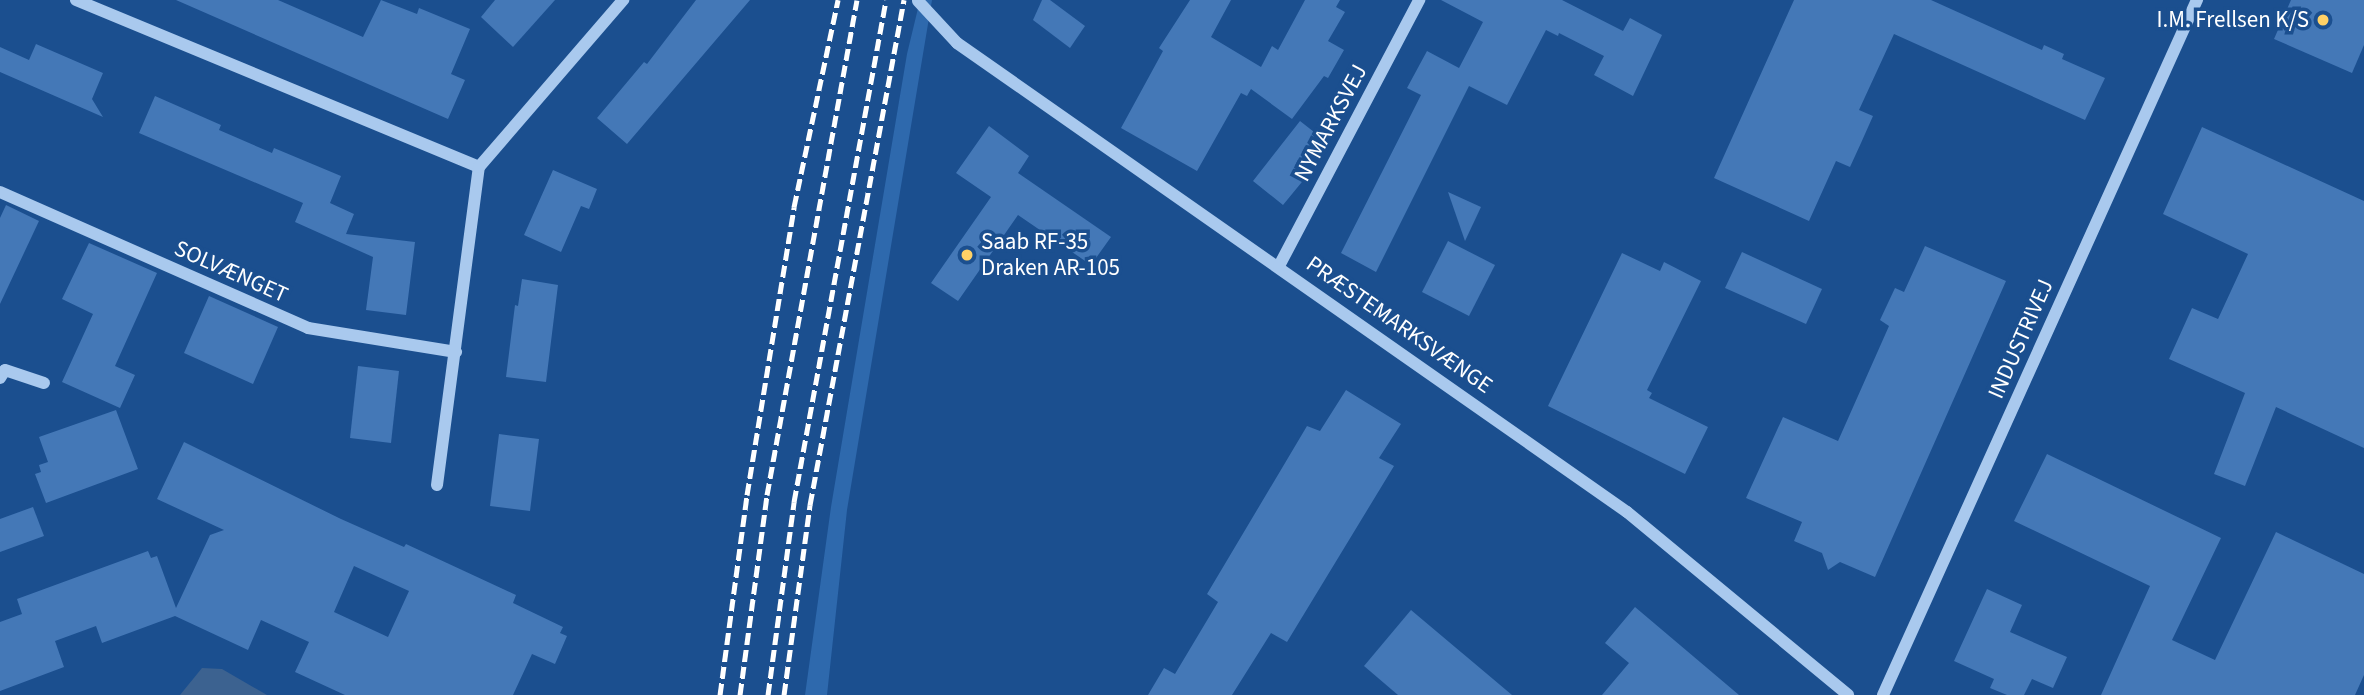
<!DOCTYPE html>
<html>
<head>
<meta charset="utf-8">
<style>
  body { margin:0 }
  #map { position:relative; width:2364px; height:695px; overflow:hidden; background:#1b4f8f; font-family:"Source Sans 3",sans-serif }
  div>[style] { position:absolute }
  .green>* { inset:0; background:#2e69ad }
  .water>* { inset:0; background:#3c6290 }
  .building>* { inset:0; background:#4478b7 }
  .minor>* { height:12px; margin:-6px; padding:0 6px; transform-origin:6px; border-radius:6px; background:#a9c9ee }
  .rail>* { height:5px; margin-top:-2.5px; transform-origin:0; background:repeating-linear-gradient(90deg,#fff 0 12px,transparent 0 17px) }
  .dots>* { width:19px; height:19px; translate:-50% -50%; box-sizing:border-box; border:4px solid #1b4f8f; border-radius:50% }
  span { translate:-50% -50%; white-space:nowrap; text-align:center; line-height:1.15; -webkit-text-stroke:7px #1b4f8f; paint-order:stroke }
  .poi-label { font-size:23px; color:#fff }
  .right { translate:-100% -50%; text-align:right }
  .left { translate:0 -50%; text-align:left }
  .street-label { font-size:23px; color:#fff }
</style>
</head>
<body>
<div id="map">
  <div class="green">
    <i style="clip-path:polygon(920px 0,932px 0,847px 510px,827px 695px,805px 695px,831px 507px,907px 54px)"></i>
  </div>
  <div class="water">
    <i style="clip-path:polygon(202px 668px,222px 669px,267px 695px,180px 695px)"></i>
  </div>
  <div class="building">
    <i style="clip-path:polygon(176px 0,278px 0,363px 37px,381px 0,417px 14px,419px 8px,470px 29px,451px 74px,465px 80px,448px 119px)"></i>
    <i style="clip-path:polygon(495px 0,555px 0,513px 47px,481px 17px)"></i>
    <i style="clip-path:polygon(696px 0,750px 0,627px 144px,597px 118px,644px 62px,647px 64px)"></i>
    <i style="clip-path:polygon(1042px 0,1050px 0,1085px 26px,1070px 48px,1033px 20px)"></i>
    <i style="clip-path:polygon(1190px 0,1231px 0,1211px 37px,1261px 67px,1272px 46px,1278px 50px,1305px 0,1340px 0,1336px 7px,1345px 12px,1328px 41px,1344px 50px,1328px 78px,1324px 76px,1292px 119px,1251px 89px,1247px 96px,1241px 93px,1197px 171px,1121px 128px,1163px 51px,1159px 48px)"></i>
    <i style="clip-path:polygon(1441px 0,1562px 0,1623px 31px,1630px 18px,1662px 35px,1633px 96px,1594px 75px,1604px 56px,1559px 33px,1558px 36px,1546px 30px,1507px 105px,1469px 86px,1376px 272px,1341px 253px,1421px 95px,1407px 88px,1427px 51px,1459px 68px,1483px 22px)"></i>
    <i style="clip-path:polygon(1794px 0,1931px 0,2042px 50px,2044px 45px,2064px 54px,2062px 59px,2105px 78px,2085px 120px,1894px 34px,1859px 110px,1873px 116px,1861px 143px,1850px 167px,1836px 161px,1809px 221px,1714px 178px)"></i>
    <i style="clip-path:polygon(2291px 0,2364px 0,2364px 45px,2352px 73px,2274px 39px)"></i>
    <i style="clip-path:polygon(36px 44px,103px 73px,92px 99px,103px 117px,0 72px,0 47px,29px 60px)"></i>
    <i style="clip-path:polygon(155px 96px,221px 125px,219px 130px,272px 153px,274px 148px,341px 176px,330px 203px,354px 214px,346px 234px,415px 242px,406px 315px,366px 310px,373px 257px,295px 222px,303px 203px,139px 133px)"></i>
    <i style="clip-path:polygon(1300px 121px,1323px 139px,1298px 171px,1306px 177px,1283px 205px,1253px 181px)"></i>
    <i style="clip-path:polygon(989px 126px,1029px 156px,1018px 173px,1111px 237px,1091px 265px,1018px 215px,958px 301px,931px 283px,991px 197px,956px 173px)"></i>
    <i style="clip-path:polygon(2202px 127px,2364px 201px,2364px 448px,2276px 407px,2245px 486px,2214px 474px,2245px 393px,2169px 359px,2192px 308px,2218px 319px,2248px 254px,2163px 214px)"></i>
    <i style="clip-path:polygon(553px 170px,597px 189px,589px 209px,581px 206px,561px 252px,524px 235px)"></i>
    <i style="clip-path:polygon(1448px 192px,1481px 207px,1465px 241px)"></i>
    <i style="clip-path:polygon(6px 205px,39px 221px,0 304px,0 218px)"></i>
    <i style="clip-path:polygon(1448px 241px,1495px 265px,1469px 316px,1422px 292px)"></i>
    <i style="clip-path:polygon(89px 243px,157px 273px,115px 366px,135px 375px,120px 408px,62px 382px,93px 314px,62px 299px)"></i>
    <i style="clip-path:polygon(1925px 246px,2006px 281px,1875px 577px,1840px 562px,1828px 570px,1822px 553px,1794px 541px,1802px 522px,1746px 498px,1783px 417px,1838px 441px,1889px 326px,1880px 320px,1895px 288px,1904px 292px)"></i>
    <i style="clip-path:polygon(1742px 252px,1822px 289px,1806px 324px,1725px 288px)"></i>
    <i style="clip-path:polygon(1622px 253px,1660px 271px,1664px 262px,1701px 281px,1647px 390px,1652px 393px,1649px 398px,1708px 427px,1685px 474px,1548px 406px)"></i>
    <i style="clip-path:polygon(522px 279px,558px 285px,546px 382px,506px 377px,515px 305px,518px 306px)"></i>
    <i style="clip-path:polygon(209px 296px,278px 327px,253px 384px,184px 353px)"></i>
    <i style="clip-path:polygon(358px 366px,399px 371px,391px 443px,350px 438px)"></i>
    <i style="clip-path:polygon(1346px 390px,1401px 424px,1379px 458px,1394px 466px,1287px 642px,1271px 633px,1232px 695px,1148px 695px,1164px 668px,1175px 674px,1218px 602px,1207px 594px,1307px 426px,1320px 431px)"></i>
    <i style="clip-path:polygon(116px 410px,138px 469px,46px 503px,35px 474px,41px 472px,39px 465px,48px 462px,39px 437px)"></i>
    <i style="clip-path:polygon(499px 434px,539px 439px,530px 511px,490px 506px)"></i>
    <i style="clip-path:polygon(evenodd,184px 442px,341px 519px,404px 547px,406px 544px,516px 595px,513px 603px,563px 627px,560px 633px,567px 636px,555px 664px,532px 654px,513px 695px,345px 695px,295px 672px,309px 642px,261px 620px,248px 650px,175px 616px,102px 643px,96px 626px,55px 641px,64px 667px,0 691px,0 622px,22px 614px,17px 599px,148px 551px,151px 558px,157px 556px,176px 608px,210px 535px,224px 530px,157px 499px,184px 442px,354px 566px,409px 591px,388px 637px,334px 612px,354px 566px)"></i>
    <i style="clip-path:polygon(2047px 454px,2221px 538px,2172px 640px,2215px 660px,2276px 532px,2364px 574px,2364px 675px,2355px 695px,2101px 695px,2150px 586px,2014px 521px)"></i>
    <i style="clip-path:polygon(33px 507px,44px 536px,0 552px,0 519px)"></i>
    <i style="clip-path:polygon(1987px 589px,2022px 605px,2010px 632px,2067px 657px,2053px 688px,2032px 679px,2024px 695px,2007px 695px,1990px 688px,1994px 679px,1954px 661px)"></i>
    <i style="clip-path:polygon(1635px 607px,1739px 695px,1602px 695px,1629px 663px,1605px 643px)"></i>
    <i style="clip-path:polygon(1411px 610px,1512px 695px,1398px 695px,1364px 666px)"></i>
  </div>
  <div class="minor">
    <i style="left:76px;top:0;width:436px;rotate:22.5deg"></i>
    <i style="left:918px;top:1px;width:57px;rotate:47.1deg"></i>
    <i style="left:957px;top:43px;width:818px;rotate:34.99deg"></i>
    <i style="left:1627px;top:512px;width:287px;rotate:39.6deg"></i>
    <i style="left:0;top:192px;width:337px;rotate:23.8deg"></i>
    <i style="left:308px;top:328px;width:150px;rotate:9.2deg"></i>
    <i style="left:1279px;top:266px;width:301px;rotate:-62.2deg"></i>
    <i style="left:0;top:378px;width:9px;rotate:-58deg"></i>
    <i style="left:5px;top:370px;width:41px;rotate:18.4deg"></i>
    <i style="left:437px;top:485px;width:321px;rotate:-82.5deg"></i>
    <i style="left:479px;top:167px;width:221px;rotate:-49.2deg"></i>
    <i style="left:1883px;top:695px;width:763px;rotate:-65.69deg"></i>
  </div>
  <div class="rail">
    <i style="left:720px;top:695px;width:202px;rotate:-82.3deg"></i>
    <i style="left:747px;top:495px;width:292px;rotate:-80.7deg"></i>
    <i style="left:794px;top:207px;width:212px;rotate:-78deg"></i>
    <i style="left:740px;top:695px;width:202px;rotate:-82.3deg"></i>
    <i style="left:767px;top:495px;width:503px;rotate:-79.7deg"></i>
    <i style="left:768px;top:695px;width:195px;rotate:-82.3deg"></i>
    <i style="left:794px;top:502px;width:510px;rotate:-79.61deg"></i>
    <i style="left:784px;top:695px;width:192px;rotate:-82.2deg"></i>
    <i style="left:810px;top:505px;width:514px;rotate:-79.46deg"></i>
  </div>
  <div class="dots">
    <i style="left:2323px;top:20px;background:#ffd166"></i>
    <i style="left:967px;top:255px;background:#ffd166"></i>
  </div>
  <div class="poi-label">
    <span class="right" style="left:2309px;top:20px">I.M. Frellsen K/S</span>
    <span class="left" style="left:981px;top:255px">Saab RF-35<br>Draken AR-105</span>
  </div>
  <div class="street-label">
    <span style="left:1331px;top:123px;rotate:-62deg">NYMARKSVEJ</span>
    <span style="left:231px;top:272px;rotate:24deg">SOLVÆNGET</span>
    <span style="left:1399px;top:325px;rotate:35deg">PRÆSTEMARKSVÆNGE</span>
    <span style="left:2021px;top:339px;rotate:-66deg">INDUSTRIVEJ</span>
  </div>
</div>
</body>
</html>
